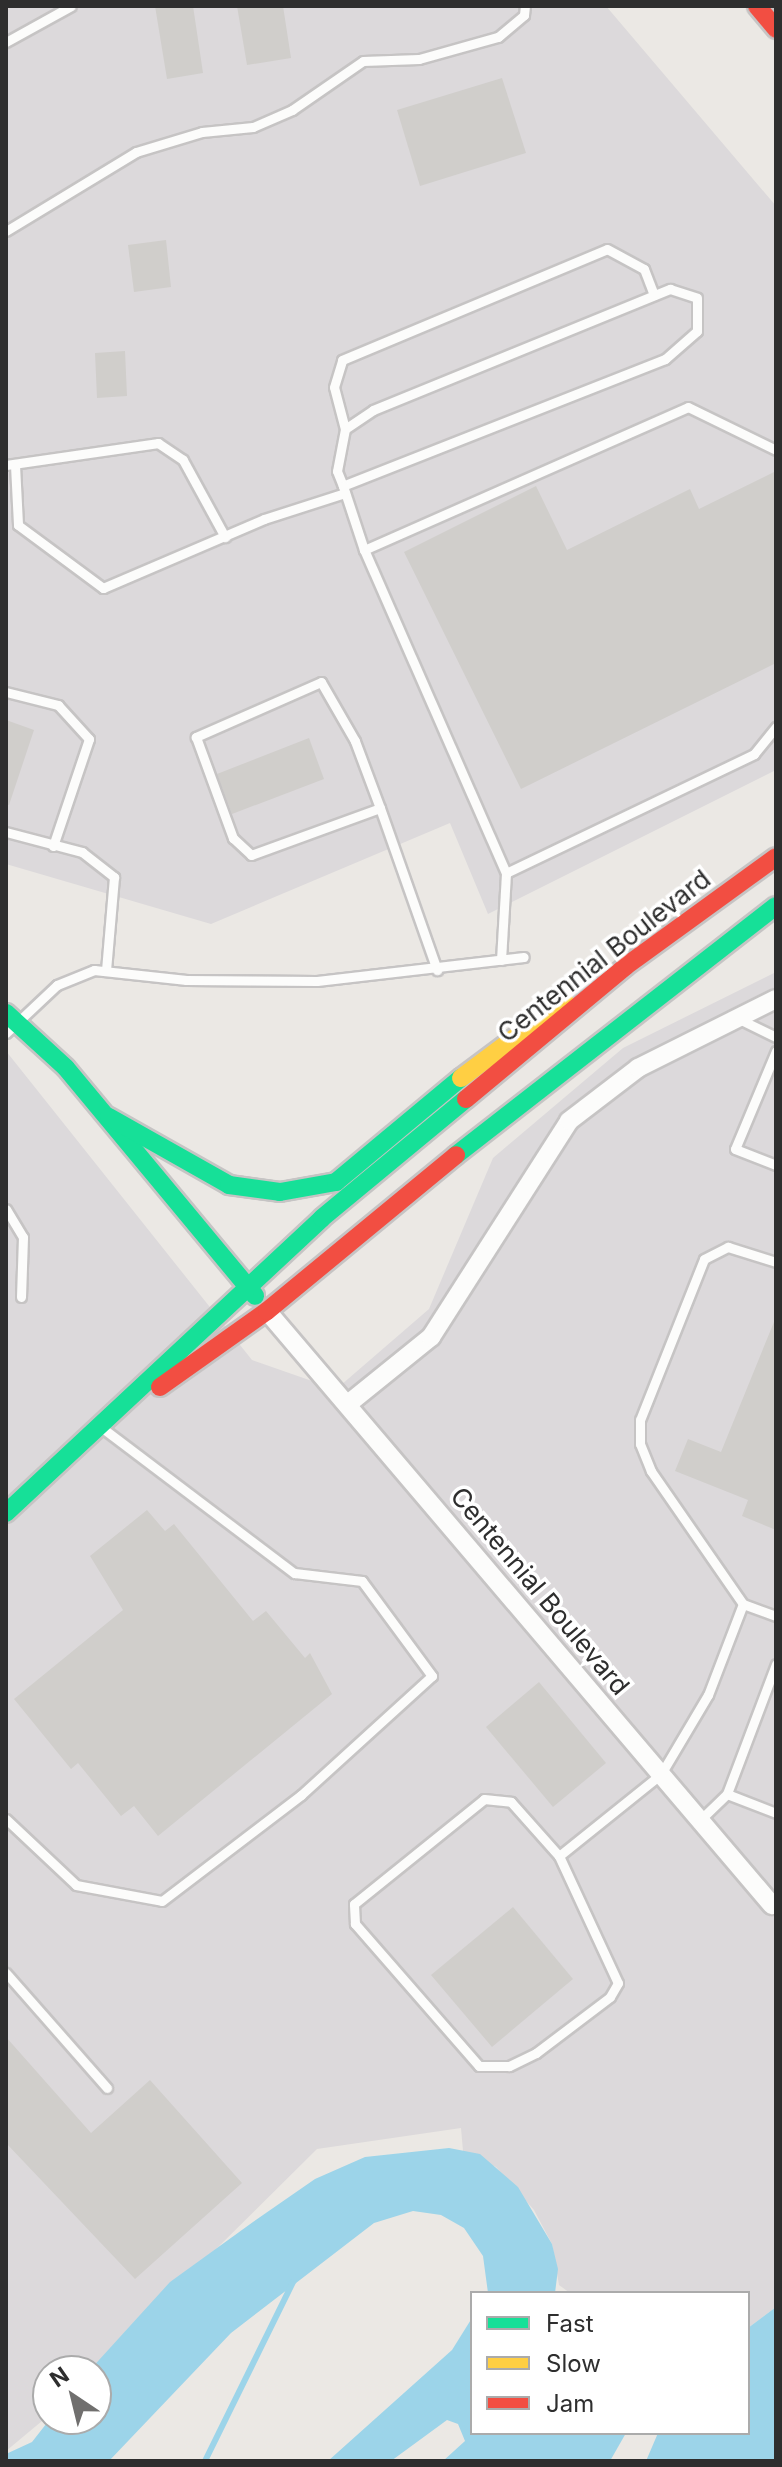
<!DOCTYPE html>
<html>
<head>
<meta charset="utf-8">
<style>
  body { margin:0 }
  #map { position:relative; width:782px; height:2467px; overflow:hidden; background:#ebe8e4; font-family:Inter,sans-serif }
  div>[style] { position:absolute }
  .industrial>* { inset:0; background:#dcd9db }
  .water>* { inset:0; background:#9cd4e9 }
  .stream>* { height:6px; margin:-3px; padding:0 3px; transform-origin:3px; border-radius:3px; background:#9cd4e9 }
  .building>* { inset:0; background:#d0cecb }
  .roads { filter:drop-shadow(2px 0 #c6c4c4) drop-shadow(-2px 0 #c6c4c4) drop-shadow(0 2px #c6c4c4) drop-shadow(0 -2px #c6c4c4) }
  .lane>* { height:9px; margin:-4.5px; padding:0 4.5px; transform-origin:4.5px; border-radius:4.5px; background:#fcfcfb }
  .street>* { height:18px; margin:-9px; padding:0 9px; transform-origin:9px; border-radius:9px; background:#fcfcfb }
  .fast>* { height:18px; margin:-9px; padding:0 9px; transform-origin:9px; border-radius:9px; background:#16e098 }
  .slow>* { height:18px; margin:-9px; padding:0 9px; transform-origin:9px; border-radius:9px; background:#ffcf43 }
  .jam>* { height:18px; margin:-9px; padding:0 9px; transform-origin:9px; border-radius:9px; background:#f24e42 }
  span { translate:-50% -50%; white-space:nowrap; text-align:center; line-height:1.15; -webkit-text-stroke:7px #fff; paint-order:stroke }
  .street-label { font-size:26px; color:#2e2e2e }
  .frame { position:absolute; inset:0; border:8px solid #2e2e2e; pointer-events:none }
  .legend { position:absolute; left:470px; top:2291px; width:280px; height:144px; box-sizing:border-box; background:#fff; border:2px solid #ababab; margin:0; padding:10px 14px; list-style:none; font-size:24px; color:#2e2e2e }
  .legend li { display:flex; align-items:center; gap:16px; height:40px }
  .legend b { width:40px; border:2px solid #ababab }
  .north { position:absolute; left:32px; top:2355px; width:80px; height:80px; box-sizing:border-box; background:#fff; border:2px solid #ababab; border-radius:50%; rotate:325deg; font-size:22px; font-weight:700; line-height:32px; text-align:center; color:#2e2e2e }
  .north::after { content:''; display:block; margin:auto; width:28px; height:36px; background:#706f6e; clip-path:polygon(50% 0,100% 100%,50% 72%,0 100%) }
</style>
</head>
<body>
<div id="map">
  <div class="industrial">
    <i style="clip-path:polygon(6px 6px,606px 6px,776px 206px,776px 770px,488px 914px,450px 823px,211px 924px,6px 864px)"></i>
    <i style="clip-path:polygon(776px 972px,776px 2307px,748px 2328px,748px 2293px,570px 2293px,559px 2285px,552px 2244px,534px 2210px,496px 2167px,463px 2151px,461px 2128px,317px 2149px,93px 2371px,48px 2371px,48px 2416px,6px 2451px,6px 1051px,252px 1360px,312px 1381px,326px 1398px,429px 1309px,493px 1158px,623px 1048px)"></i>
  </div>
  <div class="water">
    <i style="clip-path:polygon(449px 2148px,480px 2154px,518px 2187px,552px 2244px,558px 2269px,555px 2293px,488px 2293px,483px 2256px,464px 2228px,441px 2215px,413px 2211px,374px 2223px,231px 2333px,109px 2461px,6px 2461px,6px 2454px,32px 2442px,50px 2419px,96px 2419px,96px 2371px,89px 2371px,170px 2282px,253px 2222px,315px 2179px,365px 2157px)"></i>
    <i style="clip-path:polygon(776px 2307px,776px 2461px,646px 2461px,658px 2433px,748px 2433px,748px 2328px)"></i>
    <i style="clip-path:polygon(472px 2318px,472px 2433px,626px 2433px,610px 2461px,443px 2461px,465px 2441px,458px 2424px,447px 2420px,391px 2461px,328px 2461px,452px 2350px)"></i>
  </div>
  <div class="stream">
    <i style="left:205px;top:2461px;width:204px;rotate:-63.8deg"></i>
  </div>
  <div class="building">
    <i style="clip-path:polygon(155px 6px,193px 6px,203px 73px,167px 79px)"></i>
    <i style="clip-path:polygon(237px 6px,283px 6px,291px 58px,247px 65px)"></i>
    <i style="clip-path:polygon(502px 78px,526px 153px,420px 186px,397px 110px)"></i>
    <i style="clip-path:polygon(166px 240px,171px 287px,134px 292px,128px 245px)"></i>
    <i style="clip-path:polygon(125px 351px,127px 396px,97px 398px,95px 353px)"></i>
    <i style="clip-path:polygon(776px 471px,776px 663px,521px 789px,404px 552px,536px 486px,567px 550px,690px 489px,699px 509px)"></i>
    <i style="clip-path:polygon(6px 720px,34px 730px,9px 805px,6px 804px)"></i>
    <i style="clip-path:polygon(309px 738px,324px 779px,232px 814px,217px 774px)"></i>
    <i style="clip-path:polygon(776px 1317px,776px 1530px,742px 1516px,748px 1500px,675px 1471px,688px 1439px,721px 1452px)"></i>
    <i style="clip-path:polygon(147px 1510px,165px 1531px,174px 1524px,253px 1621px,266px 1611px,305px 1658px,310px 1653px,332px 1694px,158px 1836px,134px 1806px,121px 1816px,78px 1763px,71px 1769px,14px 1699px,123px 1610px,90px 1556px)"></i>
    <i style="clip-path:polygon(539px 1682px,606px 1763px,553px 1807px,486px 1727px)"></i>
    <i style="clip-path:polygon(513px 1907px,573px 1979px,492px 2047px,431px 1975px)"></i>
    <i style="clip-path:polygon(6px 2037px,91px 2133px,150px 2080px,242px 2183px,135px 2279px,6px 2143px)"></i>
  </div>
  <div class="roads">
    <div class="lane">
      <i style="left:6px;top:42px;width:74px;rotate:-29deg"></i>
      <i style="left:6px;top:231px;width:152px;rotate:-31.3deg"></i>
      <i style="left:136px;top:152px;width:69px;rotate:-16.9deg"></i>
      <i style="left:202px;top:132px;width:51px;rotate:-5.6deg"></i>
      <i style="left:253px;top:127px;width:43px;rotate:-23.6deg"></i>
      <i style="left:292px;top:110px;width:86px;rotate:-34.6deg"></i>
      <i style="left:363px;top:61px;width:56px;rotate:-2deg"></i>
      <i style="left:419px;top:59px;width:82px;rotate:-15.6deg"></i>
      <i style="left:498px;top:37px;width:34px;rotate:-40deg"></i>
      <i style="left:524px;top:15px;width:9px;rotate:-84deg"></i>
      <i style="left:345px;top:429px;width:43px;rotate:-104.7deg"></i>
      <i style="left:334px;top:387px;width:28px;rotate:-73deg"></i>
      <i style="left:342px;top:360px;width:287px;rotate:-22.7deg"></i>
      <i style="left:607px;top:249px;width:42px;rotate:28.4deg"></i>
      <i style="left:644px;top:269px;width:28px;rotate:69deg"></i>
      <i style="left:6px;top:465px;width:154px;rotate:-8.2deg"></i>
      <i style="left:158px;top:443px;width:30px;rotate:34deg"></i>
      <i style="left:183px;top:460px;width:88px;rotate:61.4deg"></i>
      <i style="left:15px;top:465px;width:60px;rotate:87.1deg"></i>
      <i style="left:18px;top:525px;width:106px;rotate:36.5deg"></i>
      <i style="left:103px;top:588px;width:175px;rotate:-23.2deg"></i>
      <i style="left:264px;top:519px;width:85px;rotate:-17.8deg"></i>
      <i style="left:343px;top:486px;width:16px;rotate:-112deg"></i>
      <i style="left:337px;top:471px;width:43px;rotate:-79.2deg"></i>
      <i style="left:345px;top:429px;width:34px;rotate:-34deg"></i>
      <i style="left:373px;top:410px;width:321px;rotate:-22.2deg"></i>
      <i style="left:670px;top:289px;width:28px;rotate:18deg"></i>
      <i style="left:697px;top:298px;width:33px;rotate:90deg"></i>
      <i style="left:697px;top:331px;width:43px;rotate:138.8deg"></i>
      <i style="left:665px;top:359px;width:346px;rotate:158.5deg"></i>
      <i style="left:343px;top:486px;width:67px;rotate:71.8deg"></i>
      <i style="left:6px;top:692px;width:54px;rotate:14deg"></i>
      <i style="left:58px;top:705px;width:46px;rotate:47.6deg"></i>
      <i style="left:89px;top:739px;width:113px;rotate:108.6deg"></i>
      <i style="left:380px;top:808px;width:72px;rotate:-110.5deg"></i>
      <i style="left:355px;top:741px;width:68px;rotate:-120deg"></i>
      <i style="left:321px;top:682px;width:137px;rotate:156.3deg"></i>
      <i style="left:196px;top:737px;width:108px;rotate:69.9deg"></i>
      <i style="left:233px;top:838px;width:25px;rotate:43deg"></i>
      <i style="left:251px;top:855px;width:137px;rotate:-20deg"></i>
      <i style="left:380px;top:808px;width:172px;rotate:70.6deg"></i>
      <i style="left:6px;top:832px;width:79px;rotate:14.7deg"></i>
      <i style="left:82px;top:852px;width:41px;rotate:38deg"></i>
      <i style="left:114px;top:877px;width:94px;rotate:94.9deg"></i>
      <i style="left:506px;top:873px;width:275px;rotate:-25.6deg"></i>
      <i style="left:754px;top:754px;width:35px;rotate:-51deg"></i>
      <i style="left:501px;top:960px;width:87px;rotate:-86.7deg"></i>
      <i style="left:506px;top:873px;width:353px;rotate:-113.7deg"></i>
      <i style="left:364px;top:550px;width:354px;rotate:-23.8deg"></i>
      <i style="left:688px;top:407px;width:98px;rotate:26deg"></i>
      <i style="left:737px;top:1018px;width:43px;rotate:26deg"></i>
      <i style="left:6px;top:1033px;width:70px;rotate:-43.3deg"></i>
      <i style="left:57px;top:985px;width:40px;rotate:-22deg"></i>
      <i style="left:94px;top:970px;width:93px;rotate:6.2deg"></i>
      <i style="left:186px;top:980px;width:131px;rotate:0.4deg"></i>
      <i style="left:317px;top:981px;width:208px;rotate:-6.6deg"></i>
      <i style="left:776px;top:1051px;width:106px;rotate:112.7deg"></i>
      <i style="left:735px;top:1149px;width:44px;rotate:21.3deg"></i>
      <i style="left:6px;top:1209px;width:33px;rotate:59deg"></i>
      <i style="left:23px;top:1237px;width:60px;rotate:91.9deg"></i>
      <i style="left:743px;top:1604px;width:162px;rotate:-124.7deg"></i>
      <i style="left:651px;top:1471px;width:29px;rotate:-112deg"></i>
      <i style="left:640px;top:1444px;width:24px;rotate:-90deg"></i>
      <i style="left:640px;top:1420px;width:173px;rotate:-68.3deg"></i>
      <i style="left:704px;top:1259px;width:27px;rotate:-27deg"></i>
      <i style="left:728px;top:1247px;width:50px;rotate:17.4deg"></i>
      <i style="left:776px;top:1664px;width:139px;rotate:110.7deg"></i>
      <i style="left:727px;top:1794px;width:53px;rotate:21.2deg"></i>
      <i style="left:6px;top:1819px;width:96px;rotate:43.3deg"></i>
      <i style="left:76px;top:1885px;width:87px;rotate:10.5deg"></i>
      <i style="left:162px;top:1901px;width:175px;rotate:-37.3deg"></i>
      <i style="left:301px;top:1795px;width:177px;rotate:-42.3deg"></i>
      <i style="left:432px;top:1676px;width:118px;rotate:-126.4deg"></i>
      <i style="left:362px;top:1581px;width:68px;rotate:-173.3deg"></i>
      <i style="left:294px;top:1573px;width:241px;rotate:-142.9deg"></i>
      <i style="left:700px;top:1820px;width:37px;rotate:-44deg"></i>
      <i style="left:559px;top:1856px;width:140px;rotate:65.1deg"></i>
      <i style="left:618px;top:1983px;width:16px;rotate:120deg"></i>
      <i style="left:610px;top:1997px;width:93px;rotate:142.9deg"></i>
      <i style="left:536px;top:2053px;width:30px;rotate:154deg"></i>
      <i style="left:509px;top:2066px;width:30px;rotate:180deg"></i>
      <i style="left:479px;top:2066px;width:189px;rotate:-131.1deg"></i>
      <i style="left:355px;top:1924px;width:20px;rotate:-93deg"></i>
      <i style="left:354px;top:1904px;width:167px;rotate:-38.9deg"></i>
      <i style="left:484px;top:1799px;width:27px;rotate:6deg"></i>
      <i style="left:511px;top:1802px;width:72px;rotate:48.4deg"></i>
      <i style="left:559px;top:1856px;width:131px;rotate:-38.8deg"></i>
      <i style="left:661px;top:1774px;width:92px;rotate:-59.3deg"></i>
      <i style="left:708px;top:1695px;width:97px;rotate:-69deg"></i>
      <i style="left:743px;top:1604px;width:35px;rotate:20deg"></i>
      <i style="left:6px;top:1973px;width:153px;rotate:48.7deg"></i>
    </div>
    <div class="street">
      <i style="left:267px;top:1311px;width:780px;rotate:49.63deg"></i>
      <i style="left:348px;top:1404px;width:107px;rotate:-38.9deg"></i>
      <i style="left:431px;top:1337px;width:256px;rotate:-57.4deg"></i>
      <i style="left:569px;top:1121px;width:87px;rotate:-37.5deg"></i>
      <i style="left:638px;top:1068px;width:154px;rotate:-26.6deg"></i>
    </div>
    <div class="fast">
      <i style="left:6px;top:1013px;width:81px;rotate:42.5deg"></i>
      <i style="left:66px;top:1068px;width:296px;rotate:50.3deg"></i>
      <i style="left:109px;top:1117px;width:138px;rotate:29.5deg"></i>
      <i style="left:229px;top:1185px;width:51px;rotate:7.8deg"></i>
      <i style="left:280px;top:1192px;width:57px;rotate:-10.1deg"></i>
      <i style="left:336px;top:1182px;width:163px;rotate:-39.8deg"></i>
      <i style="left:456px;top:1155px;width:405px;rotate:-37.9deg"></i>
      <i style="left:6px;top:1513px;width:432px;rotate:-43deg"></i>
      <i style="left:322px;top:1218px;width:187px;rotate:-39.6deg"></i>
    </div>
    <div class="slow">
      <i style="left:461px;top:1078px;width:129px;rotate:-36.8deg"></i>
    </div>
    <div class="jam">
      <i style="left:757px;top:6px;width:30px;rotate:50deg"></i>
      <i style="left:466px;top:1099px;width:208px;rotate:-39.7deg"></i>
      <i style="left:626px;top:966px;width:185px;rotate:-36deg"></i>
      <i style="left:160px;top:1387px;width:131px;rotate:-35.4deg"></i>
      <i style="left:267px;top:1311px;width:245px;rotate:-39.5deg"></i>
    </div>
  </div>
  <div class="street-label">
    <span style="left:604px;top:956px;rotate:-38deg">Centennial Boulevard</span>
    <span style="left:540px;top:1591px;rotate:50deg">Centennial Boulevard</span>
  </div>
  <div class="frame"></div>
  <ul class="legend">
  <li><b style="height:10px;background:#16e098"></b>Fast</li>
  <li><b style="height:10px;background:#ffcf43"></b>Slow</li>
  <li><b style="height:10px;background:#f24e42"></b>Jam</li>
  </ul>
  <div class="north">N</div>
</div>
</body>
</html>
